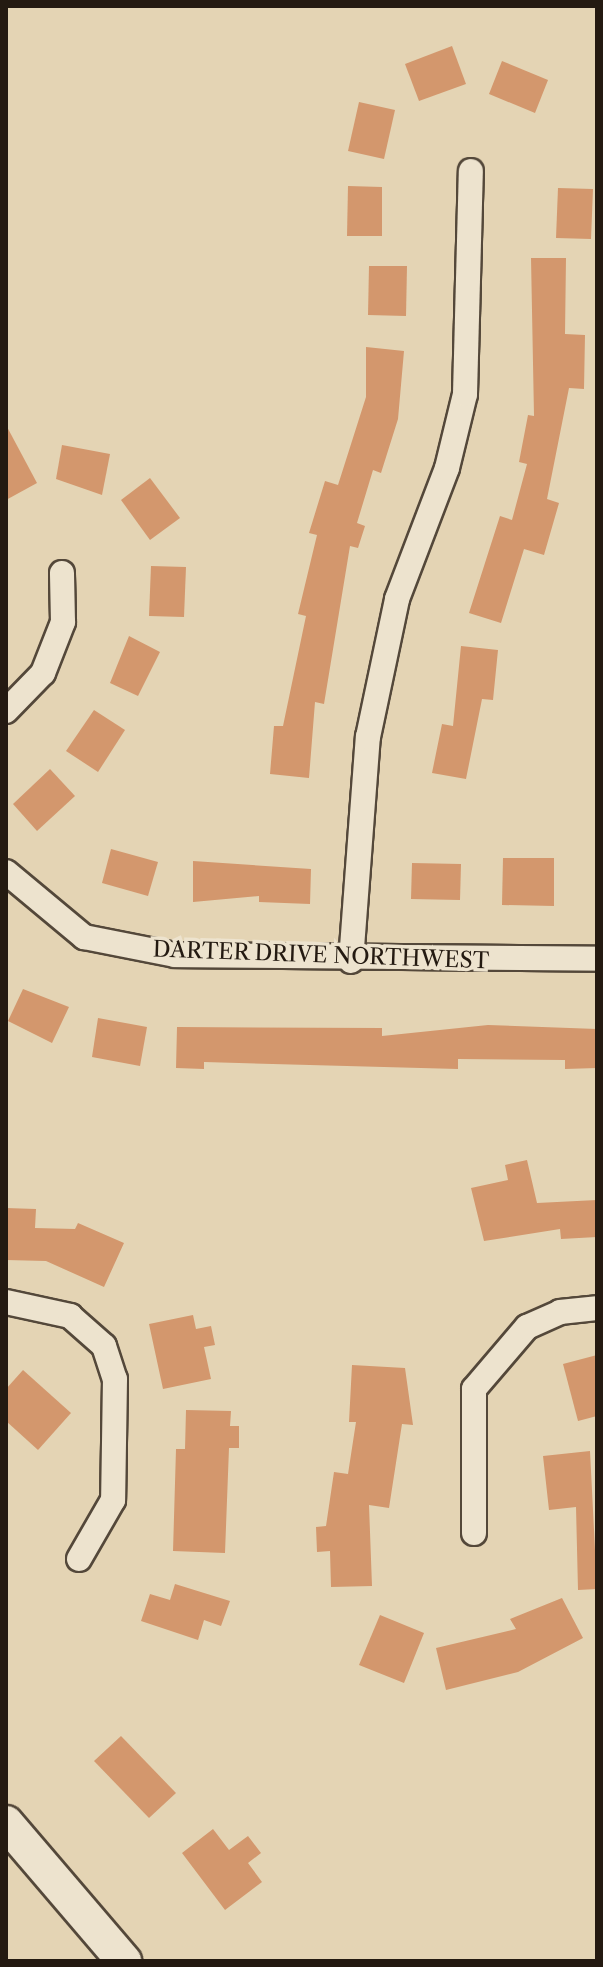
<!DOCTYPE html>
<html>
<head>
<meta charset="utf-8">
<style>
  body { margin:0 }
  #map { position:relative; width:603px; height:1967px; overflow:hidden; background:#e4d4b4; font-family:"Libre Caslon Text",serif }
  div>[style] { position:absolute }
  .building>* { inset:0; background:#d3976d }
  .roads { filter:drop-shadow(2px 0 #54483a) drop-shadow(-2px 0 #54483a) drop-shadow(0 2px #54483a) drop-shadow(0 -2px #54483a) }
  .street>* { height:24px; margin:-12px; padding:0 12px; transform-origin:12px; border-radius:12px; background:#ede3ce }
  .secondary>* { height:34px; margin:-17px; padding:0 17px; transform-origin:17px; border-radius:17px; background:#ede3ce }
  span { translate:-50% -50%; white-space:nowrap; text-align:center; line-height:1.15; -webkit-text-stroke:7px #ede3ce; paint-order:stroke }
  .street-label { font-size:22px; color:#241a11 }
  .frame { position:absolute; inset:0; border:8px solid #241a11; pointer-events:none }
</style>
</head>
<body>
<div id="map">
  <div class="building">
    <i style="clip-path:polygon(452px 46px,466px 84px,419px 101px,405px 64px)"></i>
    <i style="clip-path:polygon(502px 61px,548px 80px,535px 113px,489px 94px)"></i>
    <i style="clip-path:polygon(359px 102px,395px 110px,384px 159px,348px 151px)"></i>
    <i style="clip-path:polygon(348px 186px,382px 187px,382px 236px,347px 236px)"></i>
    <i style="clip-path:polygon(558px 188px,593px 189px,591px 239px,556px 238px)"></i>
    <i style="clip-path:polygon(531px 258px,566px 258px,565px 334px,585px 335px,584px 389px,569px 388px,547px 499px,559px 503px,544px 555px,524px 549px,501px 623px,469px 613px,500px 516px,512px 520px,527px 464px,519px 462px,528px 415px,534px 416px)"></i>
    <i style="clip-path:polygon(369px 266px,407px 266px,406px 316px,368px 315px)"></i>
    <i style="clip-path:polygon(366px 347px,404px 351px,398px 419px,381px 473px,373px 470px,357px 523px,365px 526px,358px 548px,350px 546px,324px 704px,315px 702px,309px 778px,270px 774px,274px 726px,283px 726px,306px 616px,298px 614px,317px 535px,309px 533px,325px 481px,338px 485px,366px 397px)"></i>
    <i style="clip-path:polygon(6px 425px,37px 483px,6px 500px)"></i>
    <i style="clip-path:polygon(62px 445px,110px 454px,102px 495px,56px 479px)"></i>
    <i style="clip-path:polygon(150px 478px,180px 518px,150px 540px,121px 500px)"></i>
    <i style="clip-path:polygon(151px 566px,186px 567px,184px 617px,149px 616px)"></i>
    <i style="clip-path:polygon(129px 636px,160px 652px,138px 696px,110px 683px)"></i>
    <i style="clip-path:polygon(461px 646px,498px 650px,493px 700px,482px 699px,466px 779px,432px 773px,442px 724px,453px 726px)"></i>
    <i style="clip-path:polygon(94px 710px,125px 730px,98px 772px,66px 751px)"></i>
    <i style="clip-path:polygon(50px 769px,75px 796px,37px 831px,13px 804px)"></i>
    <i style="clip-path:polygon(111px 849px,158px 862px,148px 896px,102px 883px)"></i>
    <i style="clip-path:polygon(503px 858px,554px 858px,554px 906px,502px 905px)"></i>
    <i style="clip-path:polygon(193px 861px,311px 869px,310px 904px,259px 902px,259px 896px,193px 902px)"></i>
    <i style="clip-path:polygon(412px 863px,461px 864px,460px 900px,411px 899px)"></i>
    <i style="clip-path:polygon(23px 989px,69px 1007px,52px 1043px,8px 1021px)"></i>
    <i style="clip-path:polygon(98px 1018px,147px 1027px,140px 1066px,92px 1057px)"></i>
    <i style="clip-path:polygon(488px 1025px,597px 1029px,597px 1068px,565px 1069px,565px 1060px,458px 1059px,458px 1069px,204px 1062px,204px 1069px,176px 1068px,177px 1027px,382px 1028px,382px 1036px)"></i>
    <i style="clip-path:polygon(527px 1160px,537px 1203px,597px 1200px,597px 1237px,561px 1239px,560px 1229px,484px 1241px,471px 1188px,508px 1180px,505px 1165px)"></i>
    <i style="clip-path:polygon(6px 1208px,36px 1209px,35px 1228px,75px 1229px,78px 1223px,124px 1243px,104px 1287px,46px 1261px,6px 1260px)"></i>
    <i style="clip-path:polygon(193px 1315px,196px 1329px,211px 1326px,215px 1345px,204px 1347px,211px 1379px,163px 1389px,149px 1324px)"></i>
    <i style="clip-path:polygon(597px 1355px,597px 1416px,578px 1421px,563px 1364px)"></i>
    <i style="clip-path:polygon(352px 1365px,405px 1368px,413px 1425px,402px 1424px,389px 1508px,369px 1505px,372px 1586px,331px 1587px,330px 1551px,317px 1552px,316px 1527px,326px 1526px,334px 1472px,348px 1474px,356px 1422px,349px 1422px)"></i>
    <i style="clip-path:polygon(23px 1370px,71px 1413px,38px 1450px,6px 1421px,6px 1389px)"></i>
    <i style="clip-path:polygon(186px 1410px,231px 1411px,230px 1426px,239px 1426px,239px 1448px,229px 1448px,225px 1553px,173px 1551px,176px 1449px,185px 1449px)"></i>
    <i style="clip-path:polygon(590px 1451px,597px 1589px,578px 1590px,576px 1507px,549px 1510px,543px 1456px)"></i>
    <i style="clip-path:polygon(175px 1584px,230px 1601px,221px 1626px,204px 1620px,198px 1640px,141px 1621px,150px 1594px,170px 1600px)"></i>
    <i style="clip-path:polygon(562px 1598px,583px 1638px,518px 1672px,446px 1690px,436px 1648px,516px 1629px,510px 1619px)"></i>
    <i style="clip-path:polygon(380px 1615px,424px 1633px,404px 1683px,359px 1665px)"></i>
    <i style="clip-path:polygon(121px 1736px,176px 1793px,149px 1818px,94px 1761px)"></i>
    <i style="clip-path:polygon(213px 1829px,229px 1850px,248px 1836px,261px 1853px,248px 1863px,262px 1882px,225px 1910px,182px 1853px)"></i>
  </div>
  <div class="roads">
    <div class="street">
      <i style="left:6px;top:711px;width:53px;rotate:-45.8deg"></i>
      <i style="left:43px;top:673px;width:55px;rotate:-68.6deg"></i>
      <i style="left:63px;top:622px;width:49px;rotate:-91.2deg"></i>
      <i style="left:6px;top:872px;width:102px;rotate:39.8deg"></i>
      <i style="left:84px;top:937px;width:93px;rotate:11.2deg"></i>
      <i style="left:175px;top:955px;width:422px;rotate:0.5deg"></i>
      <i style="left:351px;top:961px;width:225px;rotate:-85.7deg"></i>
      <i style="left:368px;top:737px;width:141px;rotate:-78.1deg"></i>
      <i style="left:397px;top:599px;width:140px;rotate:-69.1deg"></i>
      <i style="left:447px;top:468px;width:76px;rotate:-76.3deg"></i>
      <i style="left:465px;top:394px;width:223px;rotate:-88.5deg"></i>
      <i style="left:6px;top:1302px;width:66px;rotate:12.3deg"></i>
      <i style="left:70px;top:1316px;width:45px;rotate:41.4deg"></i>
      <i style="left:104px;top:1346px;width:35px;rotate:72deg"></i>
      <i style="left:115px;top:1379px;width:121px;rotate:90.9deg"></i>
      <i style="left:113px;top:1500px;width:68px;rotate:120deg"></i>
      <i style="left:474px;top:1533px;width:144px;rotate:-90deg"></i>
      <i style="left:474px;top:1389px;width:82px;rotate:-49.5deg"></i>
      <i style="left:527px;top:1327px;width:36px;rotate:-24deg"></i>
      <i style="left:560px;top:1312px;width:37px;rotate:-6deg"></i>
    </div>
    <div class="secondary">
      <i style="left:6px;top:1823px;width:182px;rotate:49.5deg"></i>
    </div>
  </div>
  <div class="street-label">
    <span style="left:321px;top:955px;rotate:2deg">DARTER DRIVE NORTHWEST</span>
  </div>
  <div class="frame"></div>
</div>
</body>
</html>
